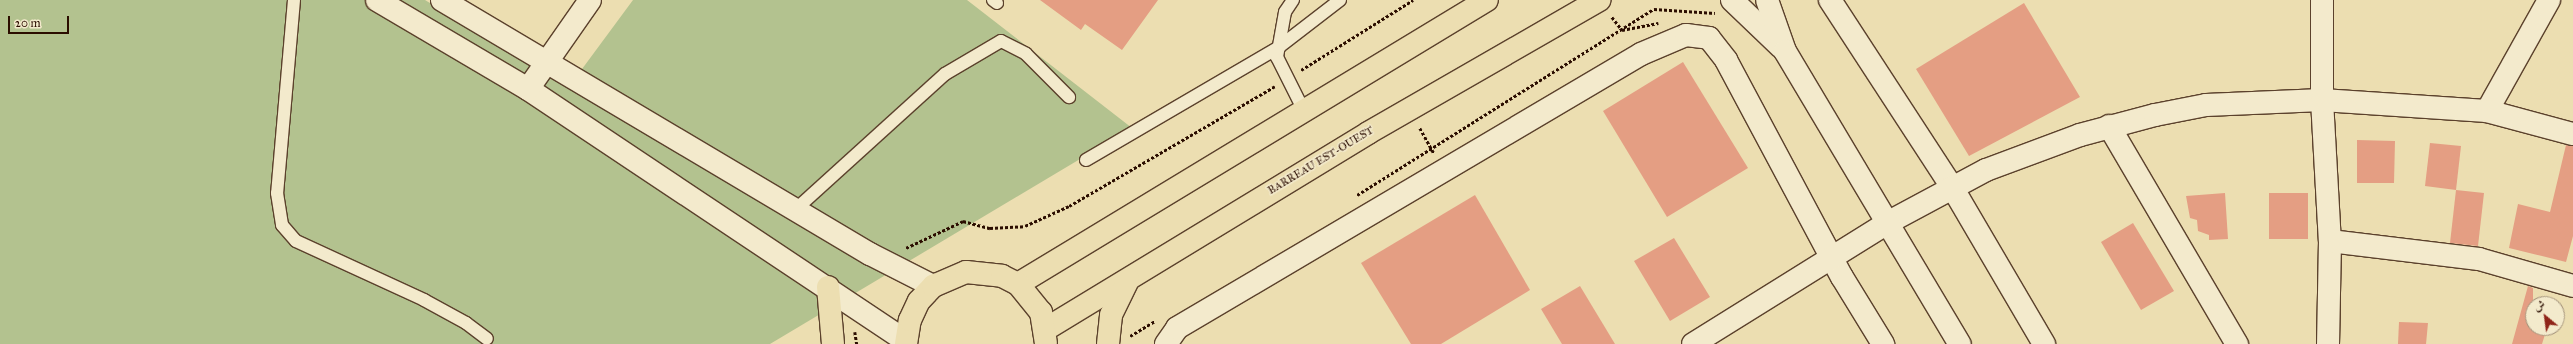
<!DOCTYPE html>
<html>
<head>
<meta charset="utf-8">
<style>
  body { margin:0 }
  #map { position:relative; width:2573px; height:344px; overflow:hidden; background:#ecdeb1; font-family:"IM FELL Great Primer",Amiri,serif }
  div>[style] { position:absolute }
  .green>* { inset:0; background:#b3c28f }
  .building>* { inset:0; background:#e49e83 }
  .path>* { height:2.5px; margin-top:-1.25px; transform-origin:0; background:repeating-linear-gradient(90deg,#2b0d00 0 3px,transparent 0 5px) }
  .roads { filter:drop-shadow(1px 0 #5b412c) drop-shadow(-1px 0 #5b412c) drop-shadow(0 1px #5b412c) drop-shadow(0 -1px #5b412c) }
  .lane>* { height:12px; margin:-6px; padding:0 6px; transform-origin:6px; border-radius:6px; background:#f3eacc }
  .street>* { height:22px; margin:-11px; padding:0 11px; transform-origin:11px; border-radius:11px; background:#f3eacc }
  .secondary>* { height:22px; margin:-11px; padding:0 11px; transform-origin:11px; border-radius:11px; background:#f3eacc }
  .primary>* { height:22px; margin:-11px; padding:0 11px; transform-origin:11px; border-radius:11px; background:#ecdeb1 }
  span { translate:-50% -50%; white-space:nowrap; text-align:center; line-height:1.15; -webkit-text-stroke:3px #f3eacc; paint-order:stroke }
  .street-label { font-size:11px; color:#2b0d00 }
  .north { position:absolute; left:2525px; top:296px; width:40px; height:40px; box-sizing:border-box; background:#f3eacc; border:1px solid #a3927a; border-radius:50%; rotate:331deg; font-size:11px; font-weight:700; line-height:16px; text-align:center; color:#2b0d00 }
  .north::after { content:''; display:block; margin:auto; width:14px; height:18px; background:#8f2418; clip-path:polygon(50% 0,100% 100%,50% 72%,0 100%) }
  .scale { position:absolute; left:8px; top:16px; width:61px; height:18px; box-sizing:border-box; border:2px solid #2b0d00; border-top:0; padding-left:5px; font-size:12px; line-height:14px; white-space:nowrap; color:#2b0d00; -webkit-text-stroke:3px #f3eacc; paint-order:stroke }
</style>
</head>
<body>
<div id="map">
  <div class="green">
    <i style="clip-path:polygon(0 0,425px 0,568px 88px,633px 0,967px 0,1132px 128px,770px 344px,0 344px)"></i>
  </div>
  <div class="building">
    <i style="clip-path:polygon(1040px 0,1158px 0,1122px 50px,1085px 24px,1081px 30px)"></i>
    <i style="clip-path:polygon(2024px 3px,2080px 97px,1969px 156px,1916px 69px)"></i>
    <i style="clip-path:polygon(1683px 62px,1748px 168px,1667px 217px,1603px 111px)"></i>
    <i style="clip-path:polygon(2357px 140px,2395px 141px,2394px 183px,2357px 183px)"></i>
    <i style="clip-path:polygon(2430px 143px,2461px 146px,2456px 190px,2425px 186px)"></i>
    <i style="clip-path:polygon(2566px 145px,2573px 146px,2573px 236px,2566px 262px,2509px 248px,2518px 204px,2550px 212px)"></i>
    <i style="clip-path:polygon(2456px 190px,2484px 193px,2478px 246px,2450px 243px)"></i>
    <i style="clip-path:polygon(2225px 193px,2228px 239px,2209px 240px,2209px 235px,2198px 231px,2197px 220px,2190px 218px,2186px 196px)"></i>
    <i style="clip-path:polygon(2269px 193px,2308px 193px,2308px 239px,2269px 239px)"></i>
    <i style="clip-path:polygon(1475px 195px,1530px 290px,1441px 344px,1411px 344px,1361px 263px)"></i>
    <i style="clip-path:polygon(2133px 223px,2174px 291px,2141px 310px,2101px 242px)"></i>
    <i style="clip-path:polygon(1674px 238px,1710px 297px,1670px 321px,1634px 261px)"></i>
    <i style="clip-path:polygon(1580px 286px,1615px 344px,1562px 344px,1541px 309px)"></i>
    <i style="clip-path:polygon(2528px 286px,2533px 288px,2533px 328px,2547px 328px,2542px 344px,2512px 344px)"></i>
    <i style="clip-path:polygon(2399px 322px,2428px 323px,2426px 344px,2398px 344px)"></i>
  </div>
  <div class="path">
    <i style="left:1612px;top:17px;width:16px;rotate:52deg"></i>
    <i style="left:1622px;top:30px;width:37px;rotate:-11deg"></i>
    <i style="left:1301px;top:70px;width:132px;rotate:-32deg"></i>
    <i style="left:1420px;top:128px;width:29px;rotate:61deg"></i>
    <i style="left:1357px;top:195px;width:350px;rotate:-32.1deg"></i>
    <i style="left:1654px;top:9px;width:61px;rotate:3.8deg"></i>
    <i style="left:906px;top:248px;width:63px;rotate:-25.3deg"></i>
    <i style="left:963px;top:221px;width:28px;rotate:15deg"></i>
    <i style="left:990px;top:228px;width:35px;rotate:-3deg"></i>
    <i style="left:1025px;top:226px;width:48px;rotate:-24.4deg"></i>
    <i style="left:1069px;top:206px;width:238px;rotate:-30.2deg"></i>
    <i style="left:855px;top:332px;width:12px;rotate:81deg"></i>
    <i style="left:1130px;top:336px;width:29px;rotate:-31deg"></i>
  </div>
  <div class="roads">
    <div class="lane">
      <i style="left:294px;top:0;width:194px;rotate:95deg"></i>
      <i style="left:277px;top:193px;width:32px;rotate:81deg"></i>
      <i style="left:282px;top:225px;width:21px;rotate:49deg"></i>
      <i style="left:296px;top:241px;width:141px;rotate:24.7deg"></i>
      <i style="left:424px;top:300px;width:48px;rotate:28.7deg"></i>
      <i style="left:466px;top:323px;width:26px;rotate:37deg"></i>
      <i style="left:993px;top:0;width:5px;rotate:37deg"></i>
      <i style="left:1293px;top:0;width:14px;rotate:124deg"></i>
      <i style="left:1285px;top:12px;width:46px;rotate:100.1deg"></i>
      <i style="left:1277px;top:57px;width:60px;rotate:63.4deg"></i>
      <i style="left:1086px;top:160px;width:224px;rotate:-30.3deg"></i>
      <i style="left:1279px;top:47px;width:77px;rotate:-37.6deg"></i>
      <i style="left:795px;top:210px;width:202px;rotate:-42.2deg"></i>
      <i style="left:945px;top:74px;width:65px;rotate:-30.5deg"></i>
      <i style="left:1001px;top:41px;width:28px;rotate:27deg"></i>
      <i style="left:1026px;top:54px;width:61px;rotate:45deg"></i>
    </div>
    <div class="street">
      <i style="left:377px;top:0;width:175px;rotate:30.5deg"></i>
      <i style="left:528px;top:89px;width:454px;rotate:33.7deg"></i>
      <i style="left:442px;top:0;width:498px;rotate:30.7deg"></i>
      <i style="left:870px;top:254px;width:71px;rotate:26.9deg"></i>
      <i style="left:1830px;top:0;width:223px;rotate:56.9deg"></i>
      <i style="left:1952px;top:187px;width:182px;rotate:59.6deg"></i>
      <i style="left:2322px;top:0;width:100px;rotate:90deg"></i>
      <i style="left:2322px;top:100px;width:141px;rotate:86.8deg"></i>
      <i style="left:2330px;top:241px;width:103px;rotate:91.1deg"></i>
      <i style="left:528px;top:89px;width:108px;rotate:-55.1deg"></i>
      <i style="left:2487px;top:111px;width:127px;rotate:-60.8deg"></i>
      <i style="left:2109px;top:126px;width:253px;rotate:59.6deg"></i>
      <i style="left:2330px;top:241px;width:150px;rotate:6.9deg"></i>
      <i style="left:2479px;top:259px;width:98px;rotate:16deg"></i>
      <i style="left:1166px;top:344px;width:19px;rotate:-55deg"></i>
      <i style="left:1177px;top:328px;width:539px;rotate:-30.56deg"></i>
      <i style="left:1641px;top:54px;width:49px;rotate:-22.9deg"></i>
      <i style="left:1686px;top:35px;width:23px;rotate:7deg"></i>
      <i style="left:1709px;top:38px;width:28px;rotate:52deg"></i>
      <i style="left:1726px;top:60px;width:246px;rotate:61.9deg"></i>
      <i style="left:1842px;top:277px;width:79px;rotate:58.5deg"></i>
      <i style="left:1693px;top:344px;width:231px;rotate:-31.9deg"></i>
      <i style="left:1889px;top:222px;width:110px;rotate:-28.2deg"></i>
      <i style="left:1986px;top:170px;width:100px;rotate:-20.4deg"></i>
      <i style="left:2080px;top:135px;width:78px;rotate:-14.9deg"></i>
      <i style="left:2155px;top:115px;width:52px;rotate:-11.1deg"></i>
      <i style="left:2206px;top:105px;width:116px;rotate:-2.5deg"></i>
      <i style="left:2322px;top:100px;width:165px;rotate:3.8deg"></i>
      <i style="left:2487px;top:111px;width:89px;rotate:15deg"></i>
    </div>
    <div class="secondary">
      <i style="left:1732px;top:0;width:68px;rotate:43.8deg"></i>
      <i style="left:1767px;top:0;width:54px;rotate:70.6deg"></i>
      <i style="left:1785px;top:51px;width:341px;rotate:59.2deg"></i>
    </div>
    <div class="primary">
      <i style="left:1018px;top:284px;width:548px;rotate:-31.2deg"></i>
      <i style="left:828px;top:287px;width:57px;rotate:85deg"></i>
      <i style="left:1046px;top:329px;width:377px;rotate:-31.3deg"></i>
      <i style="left:1368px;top:133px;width:267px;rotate:-29.9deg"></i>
      <i style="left:906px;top:344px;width:24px;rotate:-81deg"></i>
      <i style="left:910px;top:320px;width:21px;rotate:-65deg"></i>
      <i style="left:919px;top:301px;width:21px;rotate:-47deg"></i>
      <i style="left:933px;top:286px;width:36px;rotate:-23deg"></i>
      <i style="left:966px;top:272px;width:36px;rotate:6deg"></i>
      <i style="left:1002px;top:276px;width:18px;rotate:27deg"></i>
      <i style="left:1018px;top:284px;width:36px;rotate:51deg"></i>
      <i style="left:1041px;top:312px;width:31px;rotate:81deg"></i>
      <i style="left:1108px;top:344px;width:29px;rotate:-84deg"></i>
      <i style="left:1111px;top:315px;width:39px;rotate:-64deg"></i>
    </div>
  </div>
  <div class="street-label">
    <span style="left:1321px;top:161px;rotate:-31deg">BARREAU EST-OUEST</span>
  </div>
  <div class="north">ش</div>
  <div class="scale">20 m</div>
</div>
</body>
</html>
